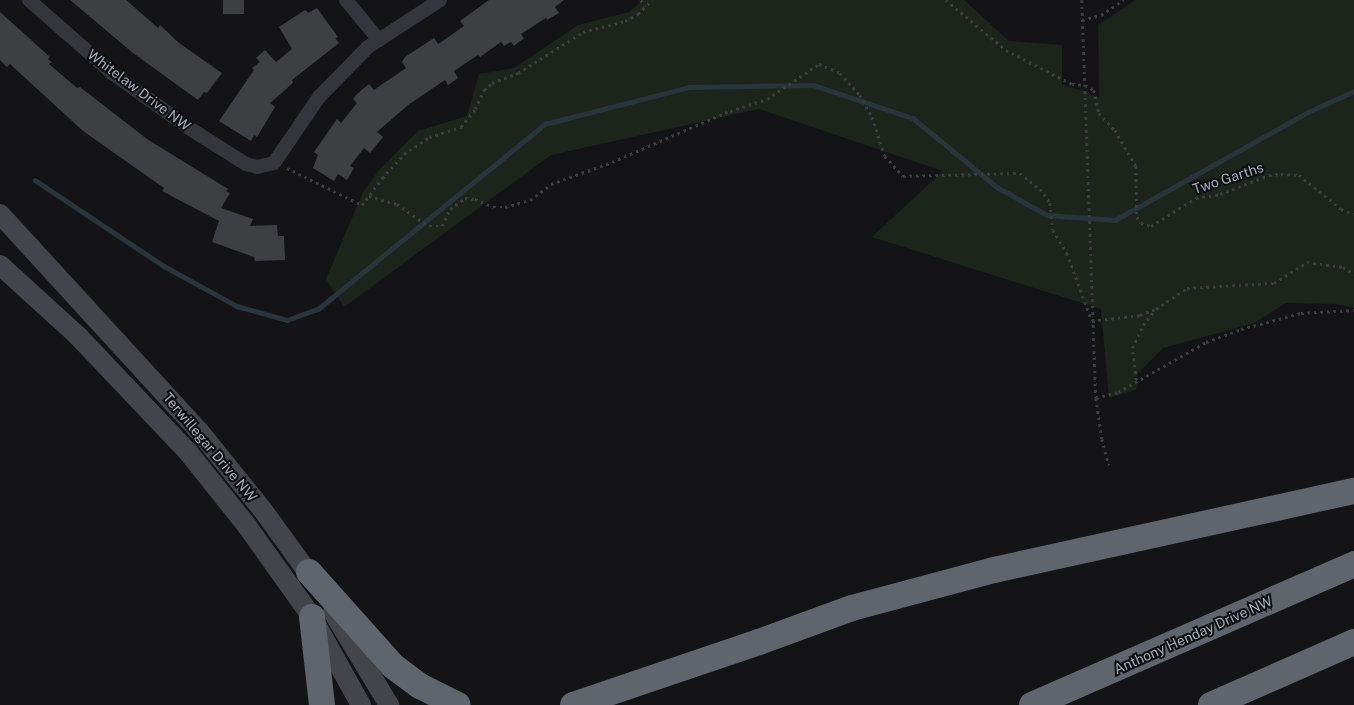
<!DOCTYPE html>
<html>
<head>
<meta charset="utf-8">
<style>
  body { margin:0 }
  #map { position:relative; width:1354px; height:705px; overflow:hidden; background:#141416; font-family:"Public Sans",sans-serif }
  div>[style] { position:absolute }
  .green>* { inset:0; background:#1c241c }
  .stream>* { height:4.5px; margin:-2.25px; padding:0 2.25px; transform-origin:2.25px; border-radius:2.25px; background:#29343b }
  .building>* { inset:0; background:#3e3f43 }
  .path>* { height:2.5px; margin-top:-1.25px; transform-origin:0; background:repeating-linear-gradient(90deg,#3b3d42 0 2.5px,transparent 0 6.5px) }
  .minor>* { height:14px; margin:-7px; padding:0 7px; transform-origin:7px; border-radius:7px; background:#35363b }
  .secondary>* { height:20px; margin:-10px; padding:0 10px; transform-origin:10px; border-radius:10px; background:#43454b }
  .motorway>* { height:26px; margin:-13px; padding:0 13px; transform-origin:13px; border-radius:13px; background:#60646d }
  span { translate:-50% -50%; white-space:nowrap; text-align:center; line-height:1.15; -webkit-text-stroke:4px #0f0f11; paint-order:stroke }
  .street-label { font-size:14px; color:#a5acb7 }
</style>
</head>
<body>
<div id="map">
  <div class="green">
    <i style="clip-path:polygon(643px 0,964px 0,1009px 41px,1062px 45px,1062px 84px,1099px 97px,1098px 25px,1135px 0,1354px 0,1354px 308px,1336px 304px,1286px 303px,1254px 323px,1163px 348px,1138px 373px,1136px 390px,1109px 398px,1101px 309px,872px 237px,943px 171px,759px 109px,551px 155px,344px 307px,326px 279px,363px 192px,379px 170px,418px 131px,467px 116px,479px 74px,514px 68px,578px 25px,629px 12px)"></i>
  </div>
  <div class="stream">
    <i style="left:35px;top:180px;width:155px;rotate:33.7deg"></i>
    <i style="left:164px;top:266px;width:83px;rotate:28.7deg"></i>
    <i style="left:237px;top:306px;width:52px;rotate:15.6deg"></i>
    <i style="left:287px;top:320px;width:33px;rotate:-20deg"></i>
    <i style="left:318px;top:309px;width:293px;rotate:-39.2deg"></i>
    <i style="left:545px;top:124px;width:149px;rotate:-14.4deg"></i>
    <i style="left:689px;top:87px;width:124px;rotate:-0.9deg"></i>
    <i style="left:813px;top:85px;width:105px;rotate:18.3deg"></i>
    <i style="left:913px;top:118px;width:109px;rotate:39.4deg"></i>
    <i style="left:997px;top:187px;width:57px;rotate:29.2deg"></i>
    <i style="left:1047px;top:215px;width:68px;rotate:4.2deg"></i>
    <i style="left:1115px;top:220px;width:221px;rotate:-29.2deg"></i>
    <i style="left:1308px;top:112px;width:51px;rotate:-24.5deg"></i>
  </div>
  <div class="building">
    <i style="clip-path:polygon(70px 0,126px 0,158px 28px,160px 25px,179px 43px,222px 73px,207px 93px,204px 92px,198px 100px,133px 53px)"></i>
    <i style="clip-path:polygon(223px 0,244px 0,244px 14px,223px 14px)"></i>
    <i style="clip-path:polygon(489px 0,564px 0,555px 7px,559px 13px,547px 20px,546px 18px,521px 34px,524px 38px,514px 46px,511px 42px,504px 46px,501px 42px,480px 57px,478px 55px,454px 71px,458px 78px,448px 85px,445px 80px,408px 105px,377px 132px,383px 137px,370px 153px,364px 148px,350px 166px,354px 168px,347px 180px,338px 174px,334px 181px,313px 168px,318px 155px,314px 152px,337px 119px,341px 123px,357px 103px,353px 99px,357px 94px,369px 84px,374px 90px,384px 83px,406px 68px,402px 62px,405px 57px,434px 38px,438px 44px,447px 38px,464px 26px,460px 21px)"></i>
    <i style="clip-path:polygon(317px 8px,338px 37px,335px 38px,339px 43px,292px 80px,293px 83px,270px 103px,275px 107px,257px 137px,254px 135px,251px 141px,219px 121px,254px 70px,252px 68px,260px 62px,256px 58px,265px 50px,276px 62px,292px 49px,279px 27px,305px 10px,308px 13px)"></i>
    <i style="clip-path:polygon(0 12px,50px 57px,48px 59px,52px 62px,49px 64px,77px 88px,80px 87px,147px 139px,228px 189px,226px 191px,230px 193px,221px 208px,253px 219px,250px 226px,277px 225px,278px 236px,284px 236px,285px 260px,255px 261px,254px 257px,212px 242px,219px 221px,162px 191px,164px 188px,83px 131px,10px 64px,7px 67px,0 60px)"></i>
  </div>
  <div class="path">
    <i style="left:641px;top:0;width:7px;rotate:56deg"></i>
    <i style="left:946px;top:0;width:78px;rotate:39.8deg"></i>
    <i style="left:1006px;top:50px;width:74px;rotate:27.3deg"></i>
    <i style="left:1072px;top:84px;width:13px;rotate:4deg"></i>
    <i style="left:1082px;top:0;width:398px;rotate:88deg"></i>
    <i style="left:1096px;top:398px;width:41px;rotate:81.7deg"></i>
    <i style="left:1102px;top:439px;width:27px;rotate:75deg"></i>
    <i style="left:1082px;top:20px;width:20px;rotate:-15deg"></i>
    <i style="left:1101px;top:15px;width:27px;rotate:-34deg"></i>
    <i style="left:1085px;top:85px;width:10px;rotate:29deg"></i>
    <i style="left:1094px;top:90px;width:24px;rotate:78deg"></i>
    <i style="left:1099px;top:113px;width:23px;rotate:47deg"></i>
    <i style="left:1115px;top:130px;width:42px;rotate:59.7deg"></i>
    <i style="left:1136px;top:166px;width:51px;rotate:88.9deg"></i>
    <i style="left:1137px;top:217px;width:7px;rotate:56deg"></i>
    <i style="left:1141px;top:223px;width:10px;rotate:17deg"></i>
    <i style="left:1151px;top:226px;width:53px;rotate:-31.9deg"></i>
    <i style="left:1196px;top:198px;width:24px;rotate:-9deg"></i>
    <i style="left:1220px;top:194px;width:53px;rotate:-21.2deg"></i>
    <i style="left:1269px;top:175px;width:12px;rotate:-5deg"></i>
    <i style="left:1281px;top:174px;width:18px;rotate:3deg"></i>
    <i style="left:1299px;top:175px;width:54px;rotate:39deg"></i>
    <i style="left:1341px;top:209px;width:14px;rotate:21deg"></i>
    <i style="left:287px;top:168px;width:84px;rotate:26.3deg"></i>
    <i style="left:362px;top:205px;width:34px;rotate:-53deg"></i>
    <i style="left:382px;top:178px;width:33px;rotate:-47deg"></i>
    <i style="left:404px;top:154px;width:30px;rotate:-34deg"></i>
    <i style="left:429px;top:137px;width:34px;rotate:-17deg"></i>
    <i style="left:461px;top:127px;width:23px;rotate:-52deg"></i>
    <i style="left:475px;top:109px;width:21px;rotate:-65deg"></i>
    <i style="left:484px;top:90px;width:11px;rotate:-41deg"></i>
    <i style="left:492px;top:83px;width:28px;rotate:-21deg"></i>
    <i style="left:518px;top:73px;width:77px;rotate:-32.2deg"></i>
    <i style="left:583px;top:32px;width:43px;rotate:-14.7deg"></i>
    <i style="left:625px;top:21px;width:15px;rotate:-28deg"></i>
    <i style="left:638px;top:14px;width:20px;rotate:-45deg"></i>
    <i style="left:369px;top:196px;width:29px;rotate:16deg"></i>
    <i style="left:397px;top:204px;width:39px;rotate:35deg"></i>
    <i style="left:429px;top:226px;width:13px"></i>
    <i style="left:442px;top:226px;width:19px;rotate:-65deg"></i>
    <i style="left:450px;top:209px;width:19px;rotate:-36deg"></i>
    <i style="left:465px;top:198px;width:10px;rotate:6deg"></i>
    <i style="left:475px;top:199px;width:20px;rotate:24deg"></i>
    <i style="left:493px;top:207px;width:12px"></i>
    <i style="left:505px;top:207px;width:26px;rotate:-16deg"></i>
    <i style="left:530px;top:200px;width:26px;rotate:-37deg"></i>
    <i style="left:551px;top:184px;width:65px;rotate:-19.8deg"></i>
    <i style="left:612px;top:162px;width:129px;rotate:-23.4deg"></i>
    <i style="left:730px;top:111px;width:39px;rotate:-18deg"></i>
    <i style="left:767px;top:99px;width:63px;rotate:-33.9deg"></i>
    <i style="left:819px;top:64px;width:23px;rotate:23deg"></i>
    <i style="left:840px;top:73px;width:30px;rotate:48deg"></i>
    <i style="left:860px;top:95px;width:25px;rotate:61deg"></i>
    <i style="left:872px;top:117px;width:41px;rotate:71.6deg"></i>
    <i style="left:885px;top:156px;width:27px;rotate:48deg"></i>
    <i style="left:903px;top:176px;width:117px;rotate:-1.5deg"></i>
    <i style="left:1020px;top:173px;width:26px;rotate:39deg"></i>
    <i style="left:1040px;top:189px;width:17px;rotate:54deg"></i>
    <i style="left:1050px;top:203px;width:27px;rotate:84deg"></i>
    <i style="left:1053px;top:230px;width:27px;rotate:59deg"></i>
    <i style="left:1067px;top:253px;width:72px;rotate:69.8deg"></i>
    <i style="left:1092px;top:321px;width:48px;rotate:-7.1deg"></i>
    <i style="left:1140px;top:315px;width:17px;rotate:-21deg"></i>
    <i style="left:1156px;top:309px;width:37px;rotate:-34deg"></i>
    <i style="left:1187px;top:288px;width:87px;rotate:-3.3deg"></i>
    <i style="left:1274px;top:283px;width:39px;rotate:-32deg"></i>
    <i style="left:1307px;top:262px;width:36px;rotate:8deg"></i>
    <i style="left:1343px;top:267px;width:13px;rotate:32deg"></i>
    <i style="left:1136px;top:380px;width:32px;rotate:-97deg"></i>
    <i style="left:1132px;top:348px;width:25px;rotate:-64deg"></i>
    <i style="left:1143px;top:325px;width:19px;rotate:-51deg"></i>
    <i style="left:1096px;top:398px;width:23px;rotate:-15deg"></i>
    <i style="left:1118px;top:392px;width:101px;rotate:-29.6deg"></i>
    <i style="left:1206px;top:342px;width:37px;rotate:-20deg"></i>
    <i style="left:1241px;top:329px;width:62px;rotate:-14.9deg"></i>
    <i style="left:1301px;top:313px;width:53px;rotate:-3.2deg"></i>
  </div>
  <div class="minor">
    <i style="left:29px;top:0;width:111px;rotate:41.3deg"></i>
    <i style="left:112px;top:73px;width:95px;rotate:35.5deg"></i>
    <i style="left:189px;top:128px;width:67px;rotate:32.3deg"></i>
    <i style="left:246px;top:164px;width:11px;rotate:15deg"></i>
    <i style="left:257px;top:167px;width:17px;rotate:-13deg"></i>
    <i style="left:274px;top:163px;width:80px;rotate:-55.7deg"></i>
    <i style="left:319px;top:97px;width:70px;rotate:-45.6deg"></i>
    <i style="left:368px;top:47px;width:86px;rotate:-33.1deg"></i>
    <i style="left:346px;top:0;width:52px;rotate:50.5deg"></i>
  </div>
  <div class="secondary">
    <i style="left:0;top:214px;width:294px;rotate:47.5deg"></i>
    <i style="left:199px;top:431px;width:100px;rotate:51.1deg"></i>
    <i style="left:262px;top:509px;width:94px;rotate:54.1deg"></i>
    <i style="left:0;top:265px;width:105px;rotate:42.3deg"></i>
    <i style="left:78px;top:336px;width:160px;rotate:46.5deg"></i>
    <i style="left:188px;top:452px;width:95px;rotate:51.4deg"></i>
    <i style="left:247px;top:526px;width:112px;rotate:54.5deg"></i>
    <i style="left:312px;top:617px;width:101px;rotate:60.9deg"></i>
    <i style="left:333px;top:612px;width:109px;rotate:58.9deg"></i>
  </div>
  <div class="motorway">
    <i style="left:309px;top:572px;width:126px;rotate:48.2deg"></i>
    <i style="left:393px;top:666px;width:34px;rotate:37deg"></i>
    <i style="left:420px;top:686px;width:42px;rotate:26.6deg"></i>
    <i style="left:312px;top:617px;width:89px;rotate:83.5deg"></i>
    <i style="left:573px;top:705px;width:196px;rotate:-18.7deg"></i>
    <i style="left:759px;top:642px;width:99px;rotate:-20.1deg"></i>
    <i style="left:852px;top:608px;width:147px;rotate:-15deg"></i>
    <i style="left:994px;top:570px;width:369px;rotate:-12.4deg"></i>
    <i style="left:1032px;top:705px;width:352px;rotate:-23.6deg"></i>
    <i style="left:1211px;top:705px;width:156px;rotate:-23.8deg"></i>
  </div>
  <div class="street-label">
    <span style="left:139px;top:90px;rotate:37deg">Whitelaw Drive NW</span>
    <span style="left:1228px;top:178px;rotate:-18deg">Two Garths</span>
    <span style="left:210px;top:447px;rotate:50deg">Terwillegar Drive NW</span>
    <span style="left:1193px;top:635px;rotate:-24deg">Anthony Henday Drive NW</span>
  </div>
</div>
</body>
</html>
